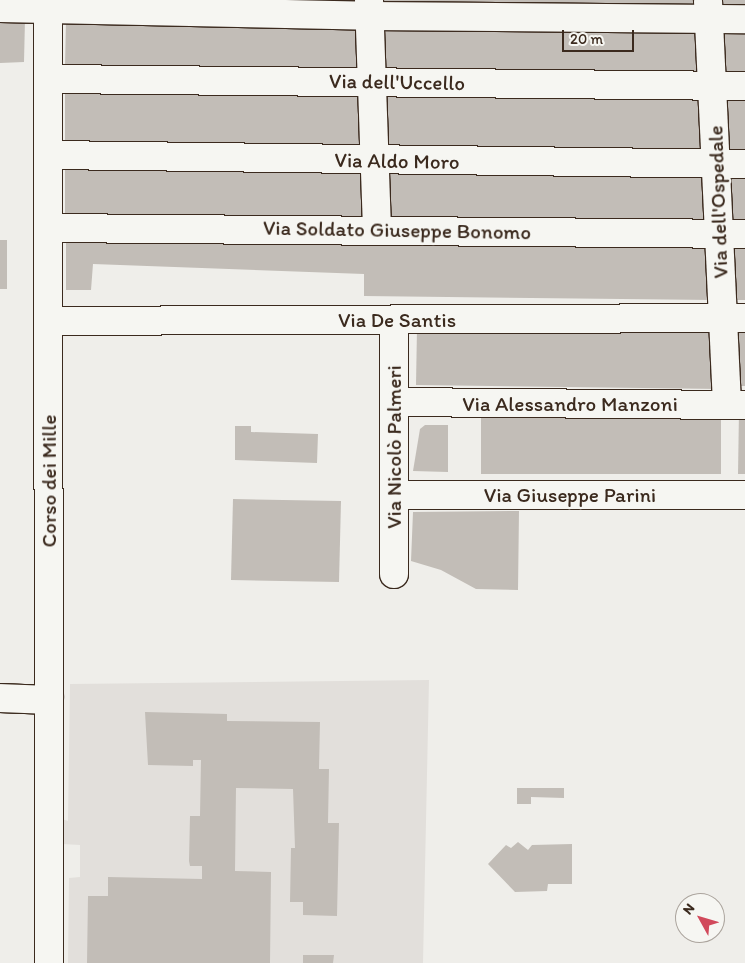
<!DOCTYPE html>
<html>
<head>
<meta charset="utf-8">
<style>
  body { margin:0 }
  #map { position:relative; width:745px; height:963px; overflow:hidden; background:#efeeea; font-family:Itim,sans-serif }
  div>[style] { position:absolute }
  .built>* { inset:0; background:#e2dfdb }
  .building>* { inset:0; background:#c2bdb7 }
  .roads { filter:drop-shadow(1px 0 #3b2a1e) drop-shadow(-1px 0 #3b2a1e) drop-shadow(0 1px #3b2a1e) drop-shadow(0 -1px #3b2a1e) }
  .minor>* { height:28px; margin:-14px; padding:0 14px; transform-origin:14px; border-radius:14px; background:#f6f6f2 }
  .tertiary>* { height:28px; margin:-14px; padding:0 14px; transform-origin:14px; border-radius:14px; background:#f6f6f2 }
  span { translate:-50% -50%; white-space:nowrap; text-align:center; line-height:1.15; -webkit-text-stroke:4.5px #f6f6f2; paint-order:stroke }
  .street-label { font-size:21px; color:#3b2a1e }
  .north { position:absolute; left:675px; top:893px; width:50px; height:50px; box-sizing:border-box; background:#f6f6f2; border:1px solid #aba49d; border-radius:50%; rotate:309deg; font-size:14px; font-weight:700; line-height:20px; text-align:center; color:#3b2a1e }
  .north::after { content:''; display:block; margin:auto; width:18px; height:22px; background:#d1495b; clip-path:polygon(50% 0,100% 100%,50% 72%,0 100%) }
  .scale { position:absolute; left:562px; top:30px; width:72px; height:22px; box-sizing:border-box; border:2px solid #3b2a1e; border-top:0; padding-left:6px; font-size:15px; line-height:18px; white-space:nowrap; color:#3b2a1e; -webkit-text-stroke:4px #f6f6f2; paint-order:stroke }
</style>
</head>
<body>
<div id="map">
  <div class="built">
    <i style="clip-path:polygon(429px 680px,423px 963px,68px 963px,69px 878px,80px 877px,80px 845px,62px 844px,62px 819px,68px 821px,70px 684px)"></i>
  </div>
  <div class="building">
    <i style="clip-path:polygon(223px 0,354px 0,354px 4px)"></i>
    <i style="clip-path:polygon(379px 0,697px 0,697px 7px,379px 7px)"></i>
    <i style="clip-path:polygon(720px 0,745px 0,745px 9px,720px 9px)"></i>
    <i style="clip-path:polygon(0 18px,25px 19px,24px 62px,0 63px)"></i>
    <i style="clip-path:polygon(66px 19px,357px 24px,357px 72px,65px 67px)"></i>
    <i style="clip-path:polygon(380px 25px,702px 28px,702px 75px,380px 72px)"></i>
    <i style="clip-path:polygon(721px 30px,745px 30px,745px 76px,723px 76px)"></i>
    <i style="clip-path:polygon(65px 89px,359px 93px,361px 147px,65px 142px)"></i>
    <i style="clip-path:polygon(380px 92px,704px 97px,706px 151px,383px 148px)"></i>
    <i style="clip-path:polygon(723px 95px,745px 96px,745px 154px,727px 154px)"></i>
    <i style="clip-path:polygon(65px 164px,363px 168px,363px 219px,65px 215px)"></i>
    <i style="clip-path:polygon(387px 168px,710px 173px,709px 225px,386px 220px)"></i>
    <i style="clip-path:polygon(730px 173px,745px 173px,745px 225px,731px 225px)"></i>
    <i style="clip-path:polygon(66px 238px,712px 246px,713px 300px,364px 296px,364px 274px,93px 264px,91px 290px,66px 290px)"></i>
    <i style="clip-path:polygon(0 240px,7px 240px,7px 289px,0 289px)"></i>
    <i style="clip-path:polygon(734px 246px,745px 246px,745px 300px,736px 300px)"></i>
    <i style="clip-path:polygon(417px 328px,718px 328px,720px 389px,416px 385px)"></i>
    <i style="clip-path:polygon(737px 331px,745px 331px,745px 386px,738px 386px)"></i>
    <i style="clip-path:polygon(739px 411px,745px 411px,745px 474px,738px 474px)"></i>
    <i style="clip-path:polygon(721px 414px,721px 474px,481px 474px,481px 415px)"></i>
    <i style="clip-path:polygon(425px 425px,448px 425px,448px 472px,413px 471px,420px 429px)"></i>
    <i style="clip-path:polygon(235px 426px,251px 426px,251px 432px,318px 434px,317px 463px,235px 460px)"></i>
    <i style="clip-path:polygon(233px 499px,341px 501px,339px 582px,231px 580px)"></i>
    <i style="clip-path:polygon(519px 511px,518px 590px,476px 589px,441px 570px,411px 561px,413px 512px)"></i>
    <i style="clip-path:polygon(145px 712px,227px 714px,227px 721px,320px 722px,319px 769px,329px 769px,328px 823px,339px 823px,337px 916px,303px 915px,303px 902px,290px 902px,291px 848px,295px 848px,293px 789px,236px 788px,235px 871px,271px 872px,270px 963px,87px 963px,88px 896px,108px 896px,108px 877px,202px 879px,202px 866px,190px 866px,189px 861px,190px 816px,200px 816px,201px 760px,193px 760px,193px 766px,148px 765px)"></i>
    <i style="clip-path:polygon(517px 788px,564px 788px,564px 798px,531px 797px,531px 804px,517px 804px)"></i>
    <i style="clip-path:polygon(518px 842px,528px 850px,532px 845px,572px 844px,572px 884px,548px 884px,547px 891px,515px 892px,488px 864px,506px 845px,511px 848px)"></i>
    <i style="clip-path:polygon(303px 955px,334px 955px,333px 963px,303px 963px)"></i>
  </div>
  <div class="roads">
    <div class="minor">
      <i style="left:369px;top:0;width:229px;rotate:88deg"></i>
      <i style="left:708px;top:1px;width:404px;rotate:87.3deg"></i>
      <i style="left:0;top:8px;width:369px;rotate:1.2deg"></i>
      <i style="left:369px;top:16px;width:376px;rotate:0.5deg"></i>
      <i style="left:50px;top:79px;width:695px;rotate:0.58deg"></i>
      <i style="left:50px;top:155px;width:695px;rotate:0.74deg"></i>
      <i style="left:48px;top:228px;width:697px;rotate:0.49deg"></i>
      <i style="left:49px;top:321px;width:696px;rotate:-0.25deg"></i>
      <i style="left:394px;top:402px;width:351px;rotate:0.5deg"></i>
      <i style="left:394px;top:495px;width:351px"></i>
      <i style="left:394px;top:574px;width:254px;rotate:-90deg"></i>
      <i style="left:0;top:698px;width:49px;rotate:2.3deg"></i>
    </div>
    <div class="tertiary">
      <i style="left:48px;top:0;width:963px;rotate:89.94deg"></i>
    </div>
  </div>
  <div class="street-label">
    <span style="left:397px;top:82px;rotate:1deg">Via dell'Uccello</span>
    <span style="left:397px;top:161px;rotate:1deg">Via Aldo Moro</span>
    <span style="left:718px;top:202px;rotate:-92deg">Via dell'Ospedale</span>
    <span style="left:397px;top:230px;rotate:1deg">Via Soldato Giuseppe Bonomo</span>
    <span style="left:397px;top:320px">Via De Santis</span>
    <span style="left:570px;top:404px">Via Alessandro Manzoni</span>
    <span style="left:394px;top:447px;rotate:-90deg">Via Nicolò Palmeri</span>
    <span style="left:49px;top:481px;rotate:-90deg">Corso dei Mille</span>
    <span style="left:570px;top:495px">Via Giuseppe Parini</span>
  </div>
  <div class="north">N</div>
  <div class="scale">20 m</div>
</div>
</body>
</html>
